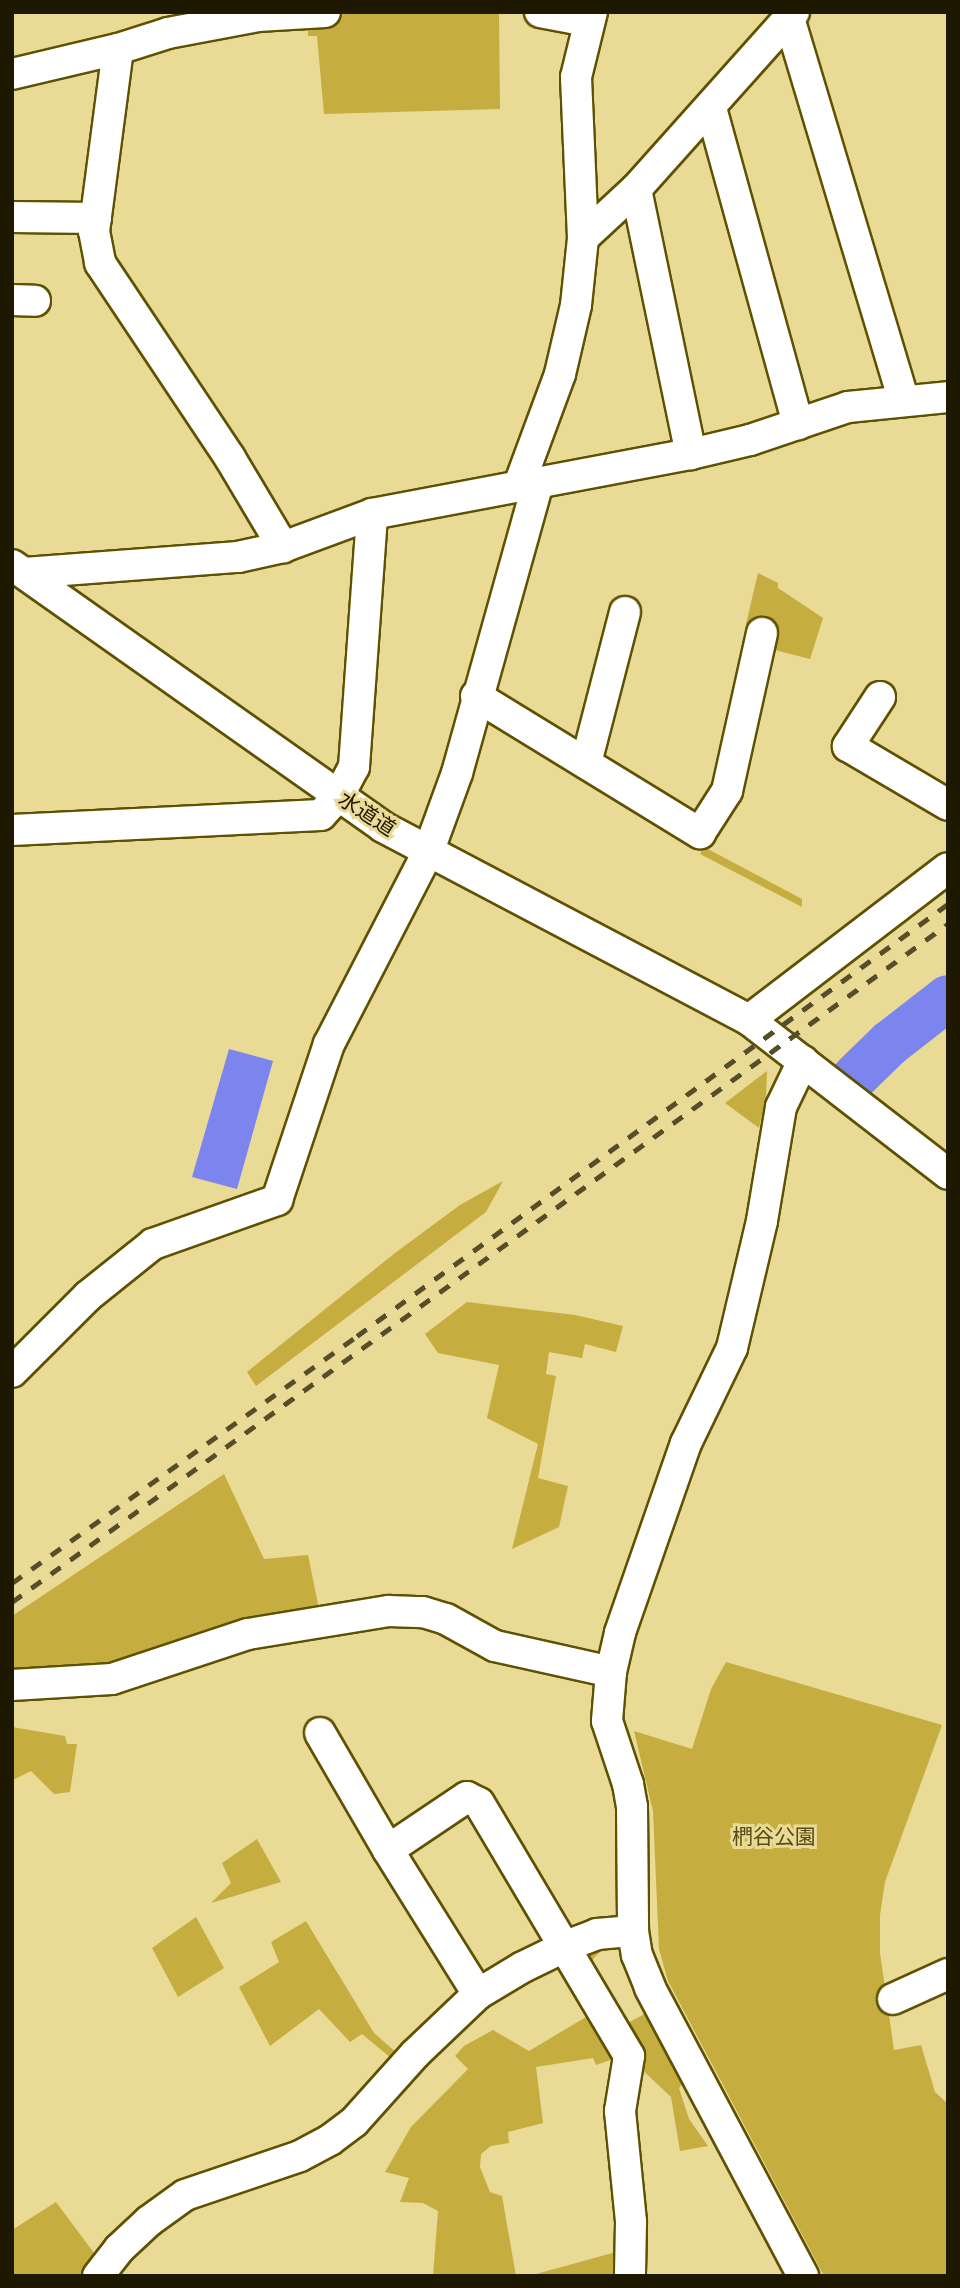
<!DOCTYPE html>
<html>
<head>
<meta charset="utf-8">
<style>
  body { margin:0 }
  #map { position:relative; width:960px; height:2288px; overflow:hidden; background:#e9da96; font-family:Karla,"Noto Sans JP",sans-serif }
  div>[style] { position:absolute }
  .green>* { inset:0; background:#c5ae3f }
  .water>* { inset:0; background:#7c85ee }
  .river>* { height:46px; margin:-23px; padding:0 23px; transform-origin:23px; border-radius:23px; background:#7c85ee }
  .roads { filter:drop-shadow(2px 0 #5f5102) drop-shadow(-2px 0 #5f5102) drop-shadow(0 2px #5f5102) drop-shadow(0 -2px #5f5102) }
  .minor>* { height:30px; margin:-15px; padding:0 15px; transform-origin:15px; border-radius:15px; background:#fff }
  .rail>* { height:5px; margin-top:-2.5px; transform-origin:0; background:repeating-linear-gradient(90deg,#564e2a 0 12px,transparent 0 24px) }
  span { translate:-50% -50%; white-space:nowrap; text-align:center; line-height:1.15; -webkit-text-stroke:6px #e9da96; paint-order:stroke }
  .street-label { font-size:21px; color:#1e1800 }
  .park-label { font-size:21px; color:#574c15 }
  .frame { position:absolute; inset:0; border:14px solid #1e1800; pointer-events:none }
</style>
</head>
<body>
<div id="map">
  <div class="green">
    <i style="clip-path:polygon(387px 12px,499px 12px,500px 109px,324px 114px,317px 36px,308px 36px,308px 16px)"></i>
    <i style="clip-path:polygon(758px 573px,778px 583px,778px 588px,823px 618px,810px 659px,775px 650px,777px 639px,746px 624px)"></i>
    <i style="clip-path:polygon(704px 847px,802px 899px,802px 907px,700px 854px)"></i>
    <i style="clip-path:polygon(767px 1071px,766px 1096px,759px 1128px,725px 1103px)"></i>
    <i style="clip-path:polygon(503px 1181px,486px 1212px,256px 1386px,247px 1372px,395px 1253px,460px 1205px)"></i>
    <i style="clip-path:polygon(467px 1302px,575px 1315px,623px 1326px,616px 1352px,585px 1344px,582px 1358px,549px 1352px,546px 1374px,556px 1376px,538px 1478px,568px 1486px,559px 1527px,512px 1549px,538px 1444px,487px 1418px,499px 1365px,438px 1353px,425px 1334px)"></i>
    <i style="clip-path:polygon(224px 1474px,264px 1559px,308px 1555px,319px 1609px,229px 1626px,94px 1667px,12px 1675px,12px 1616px)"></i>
    <i style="clip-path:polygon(726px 1662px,942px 1725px,885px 1882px,880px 1915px,880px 1953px,894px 2050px,921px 2045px,935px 2092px,948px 2104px,948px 2276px,824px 2276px,668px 1981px,659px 1949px,653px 1811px,634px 1731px,692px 1749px,711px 1689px)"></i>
    <i style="clip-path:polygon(12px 1727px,65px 1736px,67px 1744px,77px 1744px,70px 1792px,54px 1794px,31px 1771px,13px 1780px)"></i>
    <i style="clip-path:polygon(257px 1839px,281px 1882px,211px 1903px,231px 1883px,222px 1863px)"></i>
    <i style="clip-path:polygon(196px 1917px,224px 1968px,178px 1997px,152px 1948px)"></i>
    <i style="clip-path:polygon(306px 1921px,374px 2033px,397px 2053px,391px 2058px,362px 2034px,350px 2042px,319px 2009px,270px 2046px,239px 1987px,279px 1962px,271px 1942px)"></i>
    <i style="clip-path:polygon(612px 1940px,593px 1959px,593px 1971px,626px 2024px,648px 2012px,683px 2083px,679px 2088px,689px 2119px,708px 2146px,680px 2151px,671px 2097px,637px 2065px,590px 1972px,587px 1953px)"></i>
    <i style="clip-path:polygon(591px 2014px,616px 2058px,596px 2065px,593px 2058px,536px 2067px,543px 2123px,508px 2132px,509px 2143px,491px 2146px,481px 2154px,480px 2167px,490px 2192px,502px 2196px,516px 2276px,433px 2276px,438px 2211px,423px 2203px,400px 2202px,409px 2178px,385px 2172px,411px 2127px,468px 2069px,455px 2056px,464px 2046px,493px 2030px,529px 2051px)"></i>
    <i style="clip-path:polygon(56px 2202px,97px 2257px,84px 2276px,12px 2276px,12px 2230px)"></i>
    <i style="clip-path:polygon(616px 2252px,616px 2276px,529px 2276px)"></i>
  </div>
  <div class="water">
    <i style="clip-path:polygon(229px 1049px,273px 1061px,237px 1189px,192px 1177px)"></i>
  </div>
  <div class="river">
    <i style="left:855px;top:1077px;width:49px;rotate:-44.2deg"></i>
    <i style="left:890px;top:1043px;width:73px;rotate:-37.8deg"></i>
  </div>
  <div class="roads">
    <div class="minor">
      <i style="left:540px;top:12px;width:48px;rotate:10.8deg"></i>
      <i style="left:789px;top:18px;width:398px;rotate:73.3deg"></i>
      <i style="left:118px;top:49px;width:184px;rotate:97.5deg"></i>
      <i style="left:94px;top:231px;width:33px;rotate:79deg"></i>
      <i style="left:100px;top:263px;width:234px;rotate:56.3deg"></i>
      <i style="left:230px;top:458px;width:104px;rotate:59.2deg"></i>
      <i style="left:12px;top:74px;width:109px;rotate:-13.3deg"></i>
      <i style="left:118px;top:49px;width:52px;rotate:-17.7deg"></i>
      <i style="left:168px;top:33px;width:92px;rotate:-10.7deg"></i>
      <i style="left:258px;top:16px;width:67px;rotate:-3.4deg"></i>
      <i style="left:711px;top:108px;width:328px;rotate:74.6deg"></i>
      <i style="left:636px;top:189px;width:271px;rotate:78.3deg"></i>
      <i style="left:12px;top:217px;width:84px;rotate:0.7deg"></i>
      <i style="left:583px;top:238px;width:72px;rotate:-42.8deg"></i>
      <i style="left:636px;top:189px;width:237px;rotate:-48.2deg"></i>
      <i style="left:12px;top:300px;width:23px;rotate:2deg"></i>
      <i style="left:519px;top:485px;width:118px;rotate:-69.7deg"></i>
      <i style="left:560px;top:374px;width:71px;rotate:-76.9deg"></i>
      <i style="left:576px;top:305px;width:67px;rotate:-84deg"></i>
      <i style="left:583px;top:238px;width:161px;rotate:-92.5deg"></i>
      <i style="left:576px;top:77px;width:67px;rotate:-76.2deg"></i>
      <i style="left:12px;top:565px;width:454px;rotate:35.2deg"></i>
      <i style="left:383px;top:827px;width:414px;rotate:27.8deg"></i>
      <i style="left:749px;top:1020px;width:252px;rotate:37.7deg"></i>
      <i style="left:24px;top:573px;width:215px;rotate:-4.3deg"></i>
      <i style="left:238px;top:557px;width:46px;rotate:-12.5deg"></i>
      <i style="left:283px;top:547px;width:95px;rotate:-20.3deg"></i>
      <i style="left:372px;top:514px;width:325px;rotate:-10.7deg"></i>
      <i style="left:691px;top:454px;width:61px;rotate:-13.3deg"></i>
      <i style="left:750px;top:440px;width:103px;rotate:-18.6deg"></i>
      <i style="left:848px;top:407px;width:100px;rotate:-5.7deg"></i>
      <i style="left:476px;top:696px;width:263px;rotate:31.5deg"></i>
      <i style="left:700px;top:833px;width:50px;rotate:-57.3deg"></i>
      <i style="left:727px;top:791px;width:162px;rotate:-77.5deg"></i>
      <i style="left:880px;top:697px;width:59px;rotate:123.1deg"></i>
      <i style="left:848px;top:746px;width:116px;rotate:30.5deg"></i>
      <i style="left:586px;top:763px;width:156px;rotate:-75.5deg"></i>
      <i style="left:12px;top:830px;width:309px;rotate:-2.8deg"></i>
      <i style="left:321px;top:815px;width:27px;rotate:-48deg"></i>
      <i style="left:339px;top:795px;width:32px;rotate:-62deg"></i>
      <i style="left:354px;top:767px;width:254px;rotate:-85.9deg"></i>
      <i style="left:749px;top:1020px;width:250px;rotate:-37.4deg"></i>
      <i style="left:803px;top:1061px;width:51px;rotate:115.6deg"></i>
      <i style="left:781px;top:1107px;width:116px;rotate:99.5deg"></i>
      <i style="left:762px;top:1221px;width:130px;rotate:103.3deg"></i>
      <i style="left:732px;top:1348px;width:106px;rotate:115.8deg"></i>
      <i style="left:686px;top:1443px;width:201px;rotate:109.2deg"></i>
      <i style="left:620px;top:1633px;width:40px;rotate:103deg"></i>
      <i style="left:611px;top:1672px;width:49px;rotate:94.7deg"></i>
      <i style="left:607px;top:1721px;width:66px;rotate:71.6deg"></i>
      <i style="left:628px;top:1784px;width:23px;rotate:80deg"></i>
      <i style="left:632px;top:1807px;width:124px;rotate:89.5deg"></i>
      <i style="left:633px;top:1931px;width:24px;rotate:81deg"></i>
      <i style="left:637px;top:1955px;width:35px;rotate:68deg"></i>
      <i style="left:650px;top:1988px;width:326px;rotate:62deg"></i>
      <i style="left:12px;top:1372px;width:107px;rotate:-45deg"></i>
      <i style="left:88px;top:1296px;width:83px;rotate:-38.7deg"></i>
      <i style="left:153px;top:1244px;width:132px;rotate:-19.5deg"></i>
      <i style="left:277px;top:1200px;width:164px;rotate:-71.6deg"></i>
      <i style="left:329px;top:1044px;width:218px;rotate:-62.7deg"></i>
      <i style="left:429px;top:850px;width:82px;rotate:-70deg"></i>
      <i style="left:457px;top:773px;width:302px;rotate:-74.4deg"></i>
      <i style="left:12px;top:1685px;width:100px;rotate:-3.4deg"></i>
      <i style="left:112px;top:1679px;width:143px;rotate:-18.3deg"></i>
      <i style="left:248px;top:1634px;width:143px;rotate:-9.3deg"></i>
      <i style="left:389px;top:1611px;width:34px;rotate:2deg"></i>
      <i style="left:423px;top:1612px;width:24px;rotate:17deg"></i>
      <i style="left:446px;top:1619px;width:56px;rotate:28.9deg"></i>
      <i style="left:495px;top:1646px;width:119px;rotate:12.6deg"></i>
      <i style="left:320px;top:1733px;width:135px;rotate:59.8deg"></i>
      <i style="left:478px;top:1994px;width:170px;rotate:-122deg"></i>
      <i style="left:388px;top:1850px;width:95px;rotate:-33.9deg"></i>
      <i style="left:467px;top:1797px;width:13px;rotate:27deg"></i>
      <i style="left:479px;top:1803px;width:294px;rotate:59.3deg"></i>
      <i style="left:629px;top:2056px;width:56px;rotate:99.3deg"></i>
      <i style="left:620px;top:2111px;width:112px;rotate:84.3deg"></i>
      <i style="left:631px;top:2222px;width:54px;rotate:91.1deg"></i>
      <i style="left:893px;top:1999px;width:60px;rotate:-24.4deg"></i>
      <i style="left:98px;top:2276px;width:34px;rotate:-52deg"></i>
      <i style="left:119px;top:2249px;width:41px;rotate:-43deg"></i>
      <i style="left:149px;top:2221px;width:44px;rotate:-35.8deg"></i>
      <i style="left:185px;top:2195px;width:121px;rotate:-18.7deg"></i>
      <i style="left:300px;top:2156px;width:34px;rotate:-28deg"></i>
      <i style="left:330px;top:2140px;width:30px;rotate:-37deg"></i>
      <i style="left:354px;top:2122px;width:91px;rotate:-48.1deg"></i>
      <i style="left:415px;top:2054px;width:87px;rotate:-43.6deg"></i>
      <i style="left:478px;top:1994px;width:52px;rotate:-31deg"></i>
      <i style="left:523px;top:1967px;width:48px;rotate:-26deg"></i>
      <i style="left:566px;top:1946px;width:33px;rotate:-21deg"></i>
      <i style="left:597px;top:1934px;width:36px;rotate:-5deg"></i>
    </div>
  </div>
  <div class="rail">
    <i style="left:12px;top:1583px;width:424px;rotate:-35.6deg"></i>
    <i style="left:357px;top:1336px;width:732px;rotate:-36.17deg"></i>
    <i style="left:12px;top:1602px;width:1156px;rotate:-35.92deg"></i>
  </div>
  <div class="street-label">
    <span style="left:367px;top:814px;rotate:33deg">水道道</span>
  </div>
  <div class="park-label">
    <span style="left:774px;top:1837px">椚谷公園</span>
  </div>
  <div class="frame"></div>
</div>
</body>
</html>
